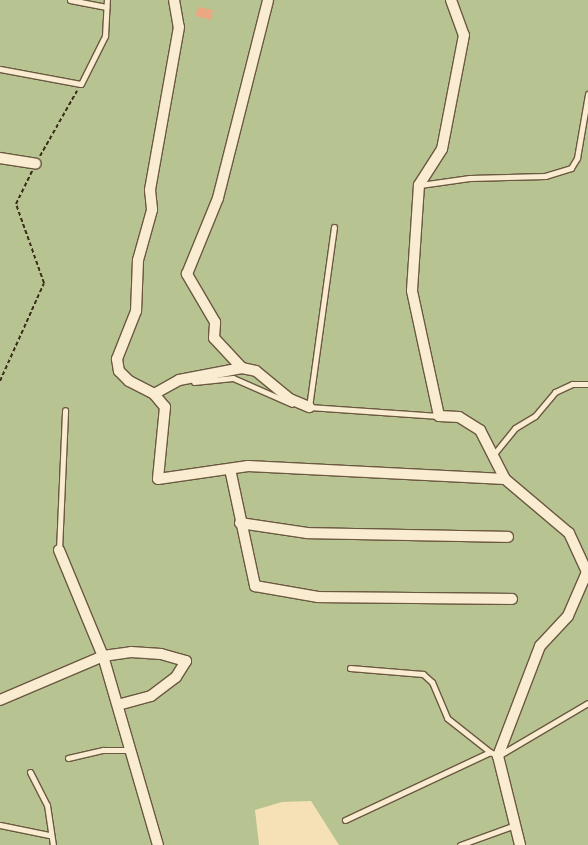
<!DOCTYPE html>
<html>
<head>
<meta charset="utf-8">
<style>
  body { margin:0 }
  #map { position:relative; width:588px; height:845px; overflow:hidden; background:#f6e1b7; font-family:"Old Standard TT",serif }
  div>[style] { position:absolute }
  .green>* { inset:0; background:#b7c492 }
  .building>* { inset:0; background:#e9a881 }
  .path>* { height:2px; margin-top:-1px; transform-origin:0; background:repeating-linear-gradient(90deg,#3d2b1a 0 4px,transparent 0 6.5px) }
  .roads { filter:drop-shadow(1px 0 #6b5841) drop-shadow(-1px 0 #6b5841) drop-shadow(0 1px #6b5841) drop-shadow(0 -1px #6b5841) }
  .service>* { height:5px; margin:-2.5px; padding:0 2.5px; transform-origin:2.5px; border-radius:2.5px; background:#f9ecd0 }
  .minor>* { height:10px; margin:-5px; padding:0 5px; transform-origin:5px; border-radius:5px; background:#f9ecd0 }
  span { translate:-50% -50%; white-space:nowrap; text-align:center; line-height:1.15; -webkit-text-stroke:5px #f9ecd0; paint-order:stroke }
</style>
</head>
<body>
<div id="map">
  <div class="green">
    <i style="clip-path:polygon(0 0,588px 0,588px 845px,339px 845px,311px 801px,282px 802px,255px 810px,259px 845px,0 845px)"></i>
  </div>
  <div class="building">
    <i style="clip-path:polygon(198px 7px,213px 10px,211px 20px,195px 16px)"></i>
  </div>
  <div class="path">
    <i style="left:40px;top:156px;width:75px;rotate:-60.4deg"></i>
    <i style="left:0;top:381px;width:107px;rotate:-65.8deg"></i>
    <i style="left:44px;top:283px;width:84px;rotate:-109.5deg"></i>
    <i style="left:16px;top:204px;width:37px;rotate:-64deg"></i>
  </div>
  <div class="roads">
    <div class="service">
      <i style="left:70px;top:0;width:37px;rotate:11deg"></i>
      <i style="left:0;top:69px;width:82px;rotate:10.5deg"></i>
      <i style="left:81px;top:84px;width:54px;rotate:-63.4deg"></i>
      <i style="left:105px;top:36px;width:36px;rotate:-87deg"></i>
      <i style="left:420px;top:185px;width:50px;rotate:-8deg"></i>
      <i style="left:470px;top:178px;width:75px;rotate:-1.5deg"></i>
      <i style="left:545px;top:176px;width:27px;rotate:-17deg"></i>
      <i style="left:571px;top:168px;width:12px;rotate:-59deg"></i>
      <i style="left:577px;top:158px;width:65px;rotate:-80.2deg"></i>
      <i style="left:334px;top:227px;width:182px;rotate:97.9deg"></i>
      <i style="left:309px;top:407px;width:130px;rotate:4deg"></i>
      <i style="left:194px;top:382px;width:39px;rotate:-6deg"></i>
      <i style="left:233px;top:378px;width:64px;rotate:23.8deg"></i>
      <i style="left:494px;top:454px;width:33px;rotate:-51deg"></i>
      <i style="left:515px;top:428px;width:23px;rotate:-31deg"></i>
      <i style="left:535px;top:416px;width:31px;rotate:-50deg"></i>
      <i style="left:555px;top:392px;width:19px;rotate:-25deg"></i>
      <i style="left:572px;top:384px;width:16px"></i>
      <i style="left:59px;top:550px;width:140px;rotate:-87.5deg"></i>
      <i style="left:350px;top:668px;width:73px;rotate:4.7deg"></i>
      <i style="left:423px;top:674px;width:12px;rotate:42deg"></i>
      <i style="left:432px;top:682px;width:39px;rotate:67deg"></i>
      <i style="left:447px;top:718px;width:55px;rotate:38.3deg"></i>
      <i style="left:68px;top:758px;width:36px;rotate:-13deg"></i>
      <i style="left:103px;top:750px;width:26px"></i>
      <i style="left:30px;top:772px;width:37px;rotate:63deg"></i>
      <i style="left:47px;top:805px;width:40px;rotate:81.5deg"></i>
      <i style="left:345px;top:820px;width:160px;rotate:-25.1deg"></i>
      <i style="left:490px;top:752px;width:9px;rotate:27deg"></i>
      <i style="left:498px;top:756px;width:104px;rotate:-30.5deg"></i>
      <i style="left:0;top:825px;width:50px;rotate:11.5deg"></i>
      <i style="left:460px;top:845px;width:59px;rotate:-20deg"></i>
    </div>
    <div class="minor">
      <i style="left:174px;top:0;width:27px;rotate:80deg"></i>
      <i style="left:179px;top:27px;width:166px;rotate:100.1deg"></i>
      <i style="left:150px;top:190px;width:20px;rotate:84deg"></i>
      <i style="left:152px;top:210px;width:52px;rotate:105.6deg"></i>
      <i style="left:138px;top:260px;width:51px;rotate:92.2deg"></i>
      <i style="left:136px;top:311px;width:52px;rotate:111.6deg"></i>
      <i style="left:117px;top:359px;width:12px;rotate:81deg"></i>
      <i style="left:119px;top:371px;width:14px;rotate:45deg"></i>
      <i style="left:129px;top:381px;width:28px;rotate:27deg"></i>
      <i style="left:154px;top:394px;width:17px;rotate:50deg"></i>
      <i style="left:165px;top:407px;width:72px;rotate:95.6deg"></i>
      <i style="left:158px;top:479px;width:91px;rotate:-8.2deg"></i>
      <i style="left:248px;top:466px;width:257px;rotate:2.9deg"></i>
      <i style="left:451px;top:0;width:37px;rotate:70deg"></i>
      <i style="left:464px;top:35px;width:116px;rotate:100.9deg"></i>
      <i style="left:442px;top:149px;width:43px;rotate:122.6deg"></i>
      <i style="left:419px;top:185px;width:106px;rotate:93.8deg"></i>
      <i style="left:412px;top:291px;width:128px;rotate:77.8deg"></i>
      <i style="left:439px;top:416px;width:20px;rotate:3deg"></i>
      <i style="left:459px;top:417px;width:25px;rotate:32deg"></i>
      <i style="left:480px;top:430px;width:55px;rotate:63deg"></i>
      <i style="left:505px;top:479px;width:84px;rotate:40.2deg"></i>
      <i style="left:569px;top:533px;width:43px;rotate:65.2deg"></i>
      <i style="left:587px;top:572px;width:48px;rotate:113.4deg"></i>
      <i style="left:568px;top:616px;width:41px;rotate:133deg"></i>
      <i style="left:540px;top:646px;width:118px;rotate:110.9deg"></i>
      <i style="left:498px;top:756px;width:92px;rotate:76.1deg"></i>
      <i style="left:0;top:158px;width:36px;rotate:9deg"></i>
      <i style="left:242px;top:368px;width:41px;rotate:-133deg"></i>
      <i style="left:214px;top:338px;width:16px;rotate:-86deg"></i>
      <i style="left:215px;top:322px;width:56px;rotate:-120.3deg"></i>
      <i style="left:187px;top:274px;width:82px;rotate:-67.8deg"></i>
      <i style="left:218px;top:198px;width:204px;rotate:-75.8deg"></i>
      <i style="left:154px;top:394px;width:29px;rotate:-29deg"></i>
      <i style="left:179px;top:380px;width:64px;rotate:-10.8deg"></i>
      <i style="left:242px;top:368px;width:14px;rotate:12deg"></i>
      <i style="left:256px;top:371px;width:44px;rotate:39.5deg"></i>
      <i style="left:290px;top:399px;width:21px;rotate:23deg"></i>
      <i style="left:230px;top:469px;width:120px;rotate:77.9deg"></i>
      <i style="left:255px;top:586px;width:64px;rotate:9.9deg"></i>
      <i style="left:318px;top:597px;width:194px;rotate:0.6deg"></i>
      <i style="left:240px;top:523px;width:68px;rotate:8.5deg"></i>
      <i style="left:307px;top:533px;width:201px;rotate:1.1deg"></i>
      <i style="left:59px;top:550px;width:115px;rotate:67.5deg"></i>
      <i style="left:103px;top:656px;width:197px;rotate:73.8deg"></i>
      <i style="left:0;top:700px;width:112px;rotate:-23.1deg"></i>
      <i style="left:103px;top:656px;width:28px;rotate:-8deg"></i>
      <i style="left:131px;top:652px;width:30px;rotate:4deg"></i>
      <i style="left:161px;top:654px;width:26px;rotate:16deg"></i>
      <i style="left:186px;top:661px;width:19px;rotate:122deg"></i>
      <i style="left:176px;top:677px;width:31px;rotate:143deg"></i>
      <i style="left:151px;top:696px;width:34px;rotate:165deg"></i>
    </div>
  </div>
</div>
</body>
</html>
